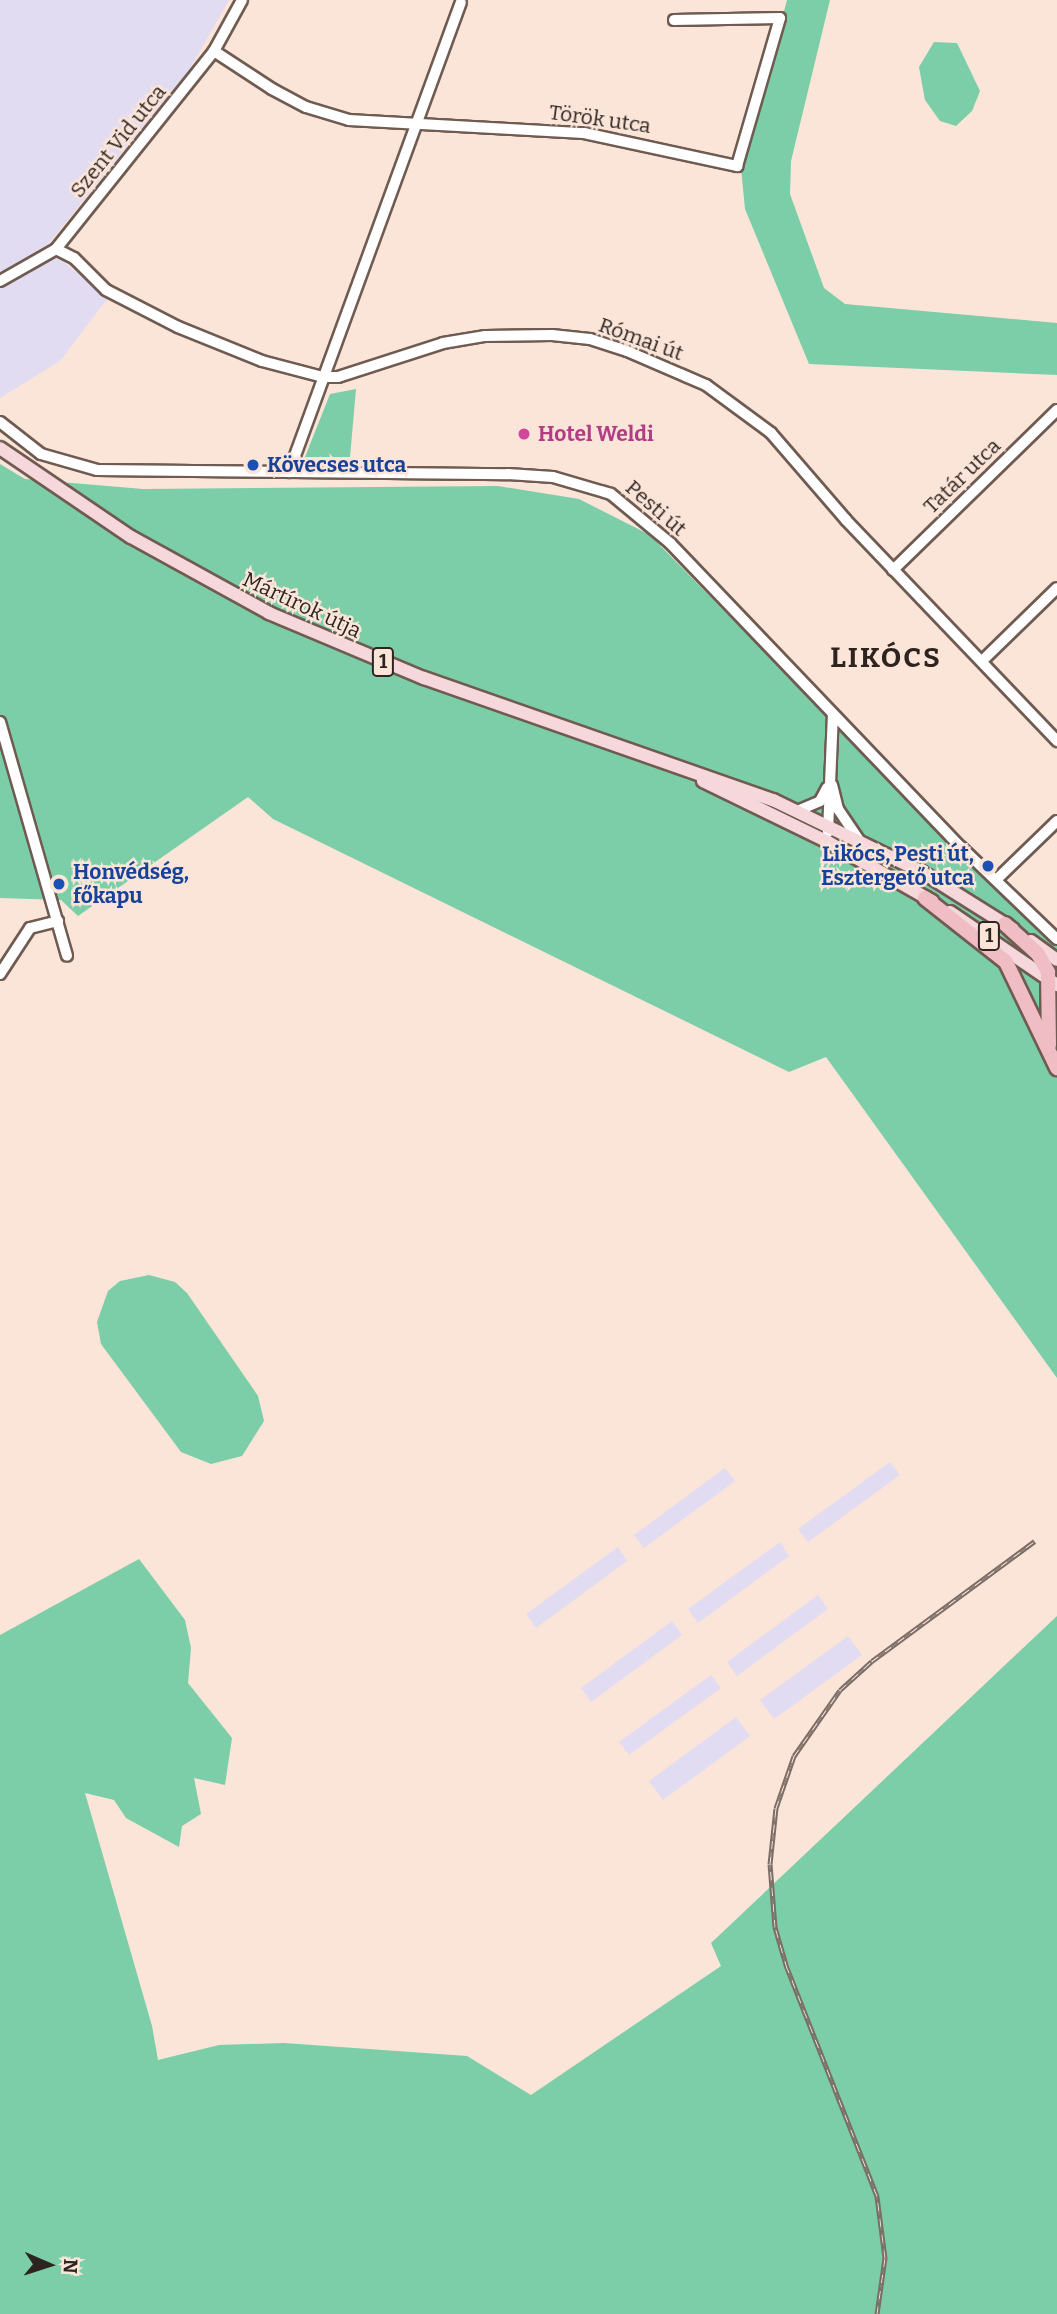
<!DOCTYPE html>
<html>
<head>
<meta charset="utf-8">
<style>
  body { margin:0 }
  #map { position:relative; width:1057px; height:2314px; overflow:hidden; background:#fbe4d8; font-family:Bitter,serif }
  div>[style] { position:absolute }
  .industrial>* { inset:0; background:#e2dcf2 }
  .green>* { inset:0; background:#7bcea7 }
  .roads { filter:drop-shadow(2px 0 #6f5b51) drop-shadow(-2px 0 #6f5b51) drop-shadow(0 2px #6f5b51) drop-shadow(0 -2px #6f5b51) }
  .minor>* { height:10px; margin:-5px; padding:0 5px; transform-origin:5px; border-radius:5px; background:#fff }
  .major>* { height:12px; margin:-6px; padding:0 6px; transform-origin:6px; border-radius:6px; background:#f6d7dc }
  .highway>* { height:14px; margin:-7px; padding:0 7px; transform-origin:7px; border-radius:7px; background:#f0bdc5 }
  .rail>* { height:5px; margin-top:-2.5px; transform-origin:0; background:repeating-linear-gradient(90deg,#fbe4d8 0 8px,#7c6d66 0 16px); box-sizing:border-box; border-block:2px solid #7c6d66 }
  .dots>* { width:19px; height:19px; translate:-50% -50%; box-sizing:border-box; border:4px solid #fbe4d8; border-radius:50% }
  span { translate:-50% -50%; white-space:nowrap; text-align:center; line-height:1.15; -webkit-text-stroke:5px #fbe4d8; paint-order:stroke }
  .shield-label span { padding:2px 5px; background:#fbe4d8; border:2px solid; border-radius:5px; -webkit-text-stroke-width:0 }
  .shield-label { font-size:19px; color:#2d2420; font-weight:700 }
  .street-label { font-size:21px; color:#2d2420 }
  .hotel-label { font-size:21px; color:#b23c85; font-weight:700 }
  .left { translate:0 -50%; text-align:left }
  .transit-label { font-size:21px; color:#164399; font-weight:700 }
  .right { translate:-100% -50%; text-align:right }
  .district-label { font-size:28px; color:#2d2420; font-weight:700; letter-spacing:2px }
  .north { position:absolute; left:14px; top:2230px; width:70px; height:70px; -webkit-text-stroke:5px #fbe4d8; paint-order:stroke; rotate:93deg; font-size:19px; font-weight:700; line-height:28px; text-align:center; color:#2d2420 }
  .north::after { content:''; display:block; margin:auto; width:24px; height:32px; background:#2d2420; clip-path:polygon(50% 0,100% 100%,50% 72%,0 100%) }
</style>
</head>
<body>
<div id="map">
  <div class="industrial">
    <i style="clip-path:polygon(0 0,229px 0,191px 67px,46px 247px,108px 298px,60px 361px,0 398px)"></i>
    <i style="clip-path:polygon(890px 1462px,900px 1475px,808px 1542px,798px 1529px)"></i>
    <i style="clip-path:polygon(725px 1468px,735px 1481px,644px 1548px,634px 1535px)"></i>
    <i style="clip-path:polygon(780px 1542px,789px 1556px,698px 1623px,688px 1609px)"></i>
    <i style="clip-path:polygon(618px 1547px,627px 1561px,536px 1628px,526px 1614px)"></i>
    <i style="clip-path:polygon(818px 1595px,828px 1609px,737px 1676px,727px 1662px)"></i>
    <i style="clip-path:polygon(672px 1621px,682px 1635px,591px 1702px,581px 1688px)"></i>
    <i style="clip-path:polygon(848px 1636px,862px 1655px,774px 1719px,760px 1700px)"></i>
    <i style="clip-path:polygon(711px 1675px,721px 1688px,629px 1755px,619px 1742px)"></i>
    <i style="clip-path:polygon(736px 1717px,750px 1736px,663px 1800px,649px 1781px)"></i>
  </div>
  <div class="green">
    <i style="clip-path:polygon(787px 0,830px 0,791px 161px,790px 194px,824px 288px,845px 304px,1057px 323px,1057px 375px,809px 364px,745px 209px,741px 168px)"></i>
    <i style="clip-path:polygon(934px 42px,957px 43px,980px 91px,972px 111px,956px 126px,940px 121px,925px 100px,919px 67px)"></i>
    <i style="clip-path:polygon(356px 389px,350px 457px,305px 457px,330px 394px)"></i>
    <i style="clip-path:polygon(0 464px,25px 479px,143px 489px,498px 486px,579px 499px,650px 535px,971px 864px,1057px 943px,1057px 1378px,826px 1057px,789px 1072px,273px 819px,248px 797px,78px 916px,61px 900px,0 898px)"></i>
    <i style="clip-path:polygon(149px 1275px,175px 1282px,187px 1293px,258px 1396px,264px 1421px,242px 1456px,211px 1464px,181px 1452px,101px 1344px,97px 1322px,108px 1291px,120px 1281px)"></i>
    <i style="clip-path:polygon(139px 1559px,185px 1620px,191px 1648px,188px 1683px,232px 1738px,225px 1785px,194px 1778px,201px 1814px,182px 1826px,179px 1847px,126px 1818px,114px 1800px,85px 1793px,152px 2026px,158px 2060px,219px 2045px,284px 2043px,467px 2056px,531px 2095px,721px 1966px,711px 1943px,1057px 1616px,1057px 2314px,0 2314px,0 1635px)"></i>
  </div>
  <div class="roads">
    <div class="minor">
      <i style="left:214px;top:51px;width:69px;rotate:33.2deg"></i>
      <i style="left:272px;top:89px;width:38px;rotate:28deg"></i>
      <i style="left:306px;top:107px;width:45px;rotate:16.8deg"></i>
      <i style="left:349px;top:120px;width:235px;rotate:3.2deg"></i>
      <i style="left:584px;top:133px;width:157px;rotate:12.2deg"></i>
      <i style="left:737px;top:166px;width:154px;rotate:-73.8deg"></i>
      <i style="left:780px;top:18px;width:106px;rotate:178.9deg"></i>
      <i style="left:56px;top:249px;width:20px;rotate:27deg"></i>
      <i style="left:74px;top:258px;width:45px;rotate:45deg"></i>
      <i style="left:106px;top:290px;width:81px;rotate:27.2deg"></i>
      <i style="left:178px;top:327px;width:91px;rotate:22deg"></i>
      <i style="left:262px;top:361px;width:63px;rotate:14.7deg"></i>
      <i style="left:323px;top:377px;width:15px"></i>
      <i style="left:338px;top:377px;width:110px;rotate:-17.9deg"></i>
      <i style="left:443px;top:343px;width:43px;rotate:-9.5deg"></i>
      <i style="left:485px;top:336px;width:67px;rotate:-0.9deg"></i>
      <i style="left:552px;top:335px;width:38px;rotate:6deg"></i>
      <i style="left:590px;top:339px;width:39px;rotate:18deg"></i>
      <i style="left:627px;top:351px;width:86px;rotate:23.3deg"></i>
      <i style="left:706px;top:385px;width:81px;rotate:36.4deg"></i>
      <i style="left:771px;top:433px;width:115px;rotate:49.2deg"></i>
      <i style="left:846px;top:520px;width:306px;rotate:46.3deg"></i>
      <i style="left:0;top:281px;width:64px;rotate:-29.7deg"></i>
      <i style="left:56px;top:249px;width:253px;rotate:-51.4deg"></i>
      <i style="left:214px;top:51px;width:58px;rotate:-61.2deg"></i>
      <i style="left:0;top:422px;width:52px;rotate:38deg"></i>
      <i style="left:41px;top:454px;width:58px;rotate:15.9deg"></i>
      <i style="left:97px;top:470px;width:411px;rotate:0.6deg"></i>
      <i style="left:508px;top:474px;width:45px;rotate:3.8deg"></i>
      <i style="left:553px;top:477px;width:60px;rotate:16.3deg"></i>
      <i style="left:611px;top:494px;width:77px;rotate:39.7deg"></i>
      <i style="left:670px;top:543px;width:421px;rotate:46.3deg"></i>
      <i style="left:961px;top:847px;width:133px;rotate:43.8deg"></i>
      <i style="left:289px;top:472px;width:500px;rotate:-69.9deg"></i>
      <i style="left:893px;top:570px;width:229px;rotate:-44.3deg"></i>
      <i style="left:983px;top:660px;width:103px;rotate:-44.2deg"></i>
      <i style="left:0;top:722px;width:243px;rotate:74deg"></i>
      <i style="left:832px;top:785px;width:25px;rotate:76deg"></i>
      <i style="left:838px;top:809px;width:41px;rotate:55.9deg"></i>
      <i style="left:797px;top:811px;width:25px;rotate:-23deg"></i>
      <i style="left:820px;top:801px;width:15px;rotate:-62deg"></i>
      <i style="left:828px;top:832px;width:118px;rotate:-87.6deg"></i>
      <i style="left:996px;top:880px;width:85px;rotate:-44deg"></i>
      <i style="left:0;top:974px;width:55px;rotate:-56.9deg"></i>
      <i style="left:30px;top:928px;width:29px;rotate:-14deg"></i>
    </div>
    <div class="major">
      <i style="left:0;top:448px;width:158px;rotate:34.2deg"></i>
      <i style="left:131px;top:537px;width:158px;rotate:28.8deg"></i>
      <i style="left:269px;top:613px;width:168px;rotate:22.8deg"></i>
      <i style="left:424px;top:678px;width:370px;rotate:19.3deg"></i>
      <i style="left:773px;top:800px;width:165px;rotate:25.8deg"></i>
      <i style="left:922px;top:872px;width:107px;rotate:32.1deg"></i>
      <i style="left:703px;top:781px;width:139px;rotate:26deg"></i>
      <i style="left:828px;top:842px;width:120px;rotate:29.6deg"></i>
      <i style="left:950px;top:912px;width:130px;rotate:34.3deg"></i>
      <i style="left:1031px;top:941px;width:32px;rotate:36deg"></i>
    </div>
    <div class="highway">
      <i style="left:925px;top:898px;width:103px;rotate:38.3deg"></i>
      <i style="left:1006px;top:962px;width:118px;rotate:64.3deg"></i>
      <i style="left:1005px;top:924px;width:45px;rotate:42.3deg"></i>
      <i style="left:1038px;top:954px;width:21px;rotate:61deg"></i>
      <i style="left:1048px;top:972px;width:73px;rotate:89.2deg"></i>
    </div>
  </div>
  <div class="rail">
    <i style="left:877px;top:2314px;width:57px;rotate:-81.9deg"></i>
    <i style="left:885px;top:2258px;width:63px;rotate:-97.4deg"></i>
    <i style="left:877px;top:2196px;width:245px;rotate:-111.5deg"></i>
    <i style="left:787px;top:1968px;width:43px;rotate:-106.3deg"></i>
    <i style="left:775px;top:1927px;width:63px;rotate:-94.5deg"></i>
    <i style="left:770px;top:1864px;width:56px;rotate:-83.9deg"></i>
    <i style="left:776px;top:1808px;width:55px;rotate:-70.9deg"></i>
    <i style="left:794px;top:1756px;width:80px;rotate:-55.1deg"></i>
    <i style="left:840px;top:1690px;width:43px;rotate:-42.2deg"></i>
    <i style="left:872px;top:1661px;width:202px;rotate:-36.4deg"></i>
  </div>
  <div class="dots">
    <i style="left:524px;top:434px;background:#d1479c"></i>
    <i style="left:253px;top:465px;background:#1a4fb4"></i>
    <i style="left:988px;top:866px;background:#1a4fb4"></i>
    <i style="left:59px;top:884px;background:#1a4fb4"></i>
  </div>
  <div class="shield-label">
    <span style="left:383px;top:662px">1</span>
    <span style="left:989px;top:936px">1</span>
  </div>
  <div class="street-label">
    <span style="left:600px;top:119px;rotate:8deg">Török utca</span>
    <span style="left:118px;top:141px;rotate:-51deg">Szent Vid utca</span>
    <span style="left:641px;top:339px;rotate:20deg">Római út</span>
    <span style="left:962px;top:476px;rotate:-44deg">Tatár utca</span>
    <span style="left:656px;top:508px;rotate:41deg">Pesti út</span>
    <span style="left:302px;top:605px;rotate:25deg">Mártírok útja</span>
  </div>
  <div class="hotel-label">
    <span class="left" style="left:538px;top:434px">Hotel Weldi</span>
  </div>
  <div class="transit-label">
    <span class="left" style="left:267px;top:465px">Kövecses utca</span>
    <span class="right" style="left:974px;top:866px">Likócs, Pesti út,<br>Esztergető utca</span>
    <span class="left" style="left:73px;top:884px">Honvédség,<br>főkapu</span>
  </div>
  <div class="district-label">
    <span style="left:886px;top:658px">LIKÓCS</span>
  </div>
  <div class="north">N</div>
</div>
</body>
</html>
